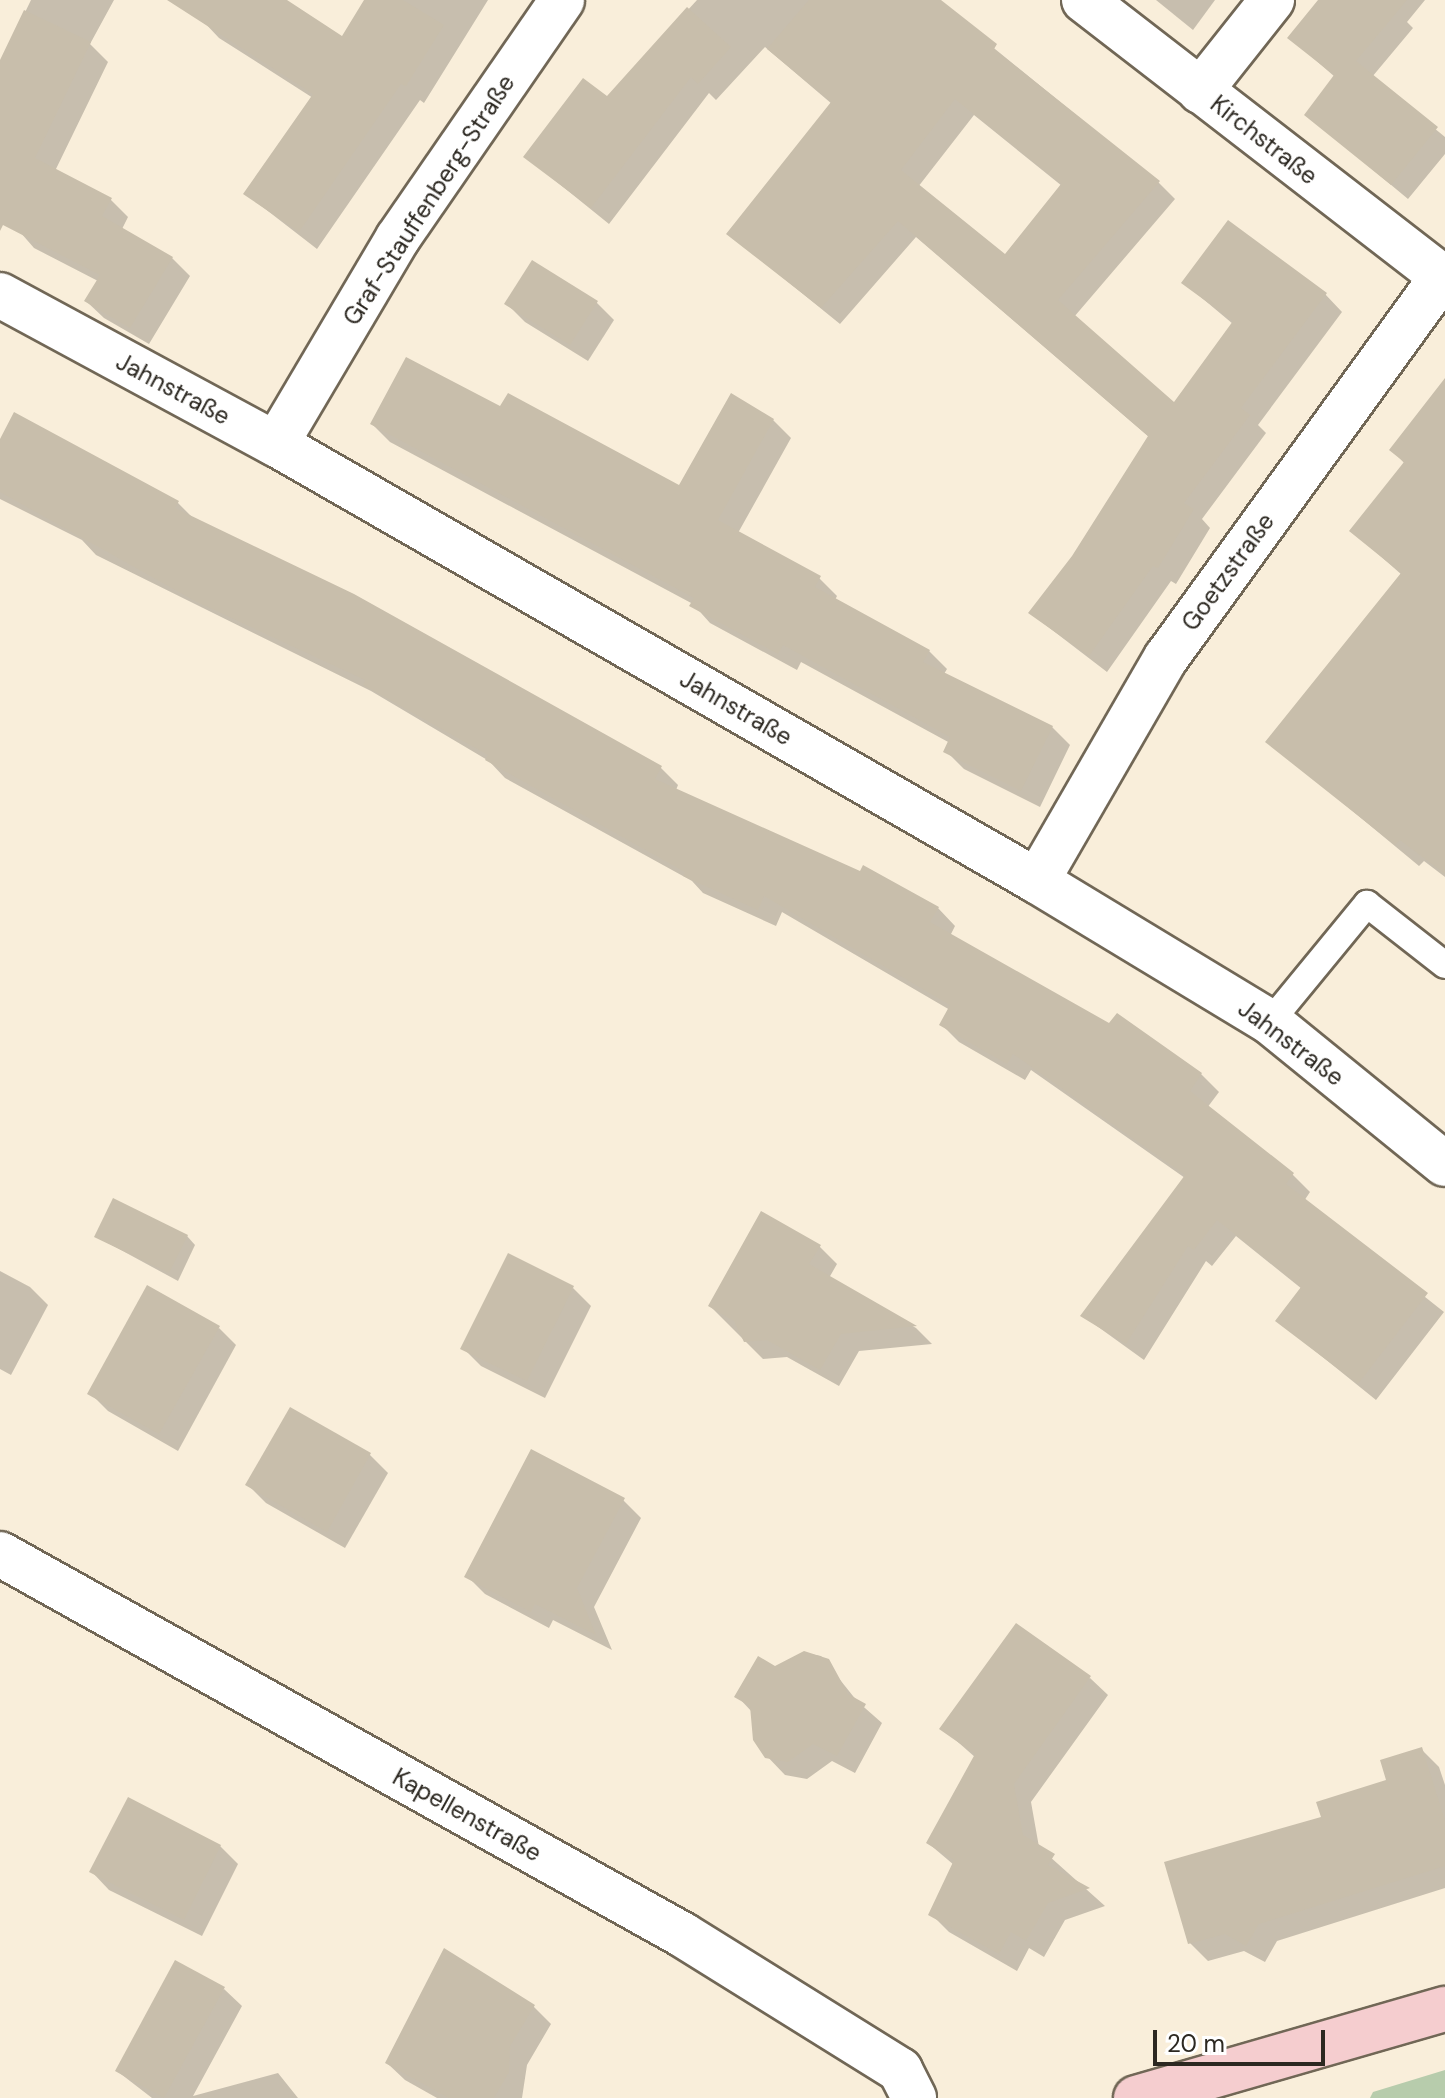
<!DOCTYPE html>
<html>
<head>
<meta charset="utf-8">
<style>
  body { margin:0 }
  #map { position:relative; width:1445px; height:2098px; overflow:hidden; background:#f9eeda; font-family:"DM Sans",sans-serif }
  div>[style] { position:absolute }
  .green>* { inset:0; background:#b7ccac }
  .shadow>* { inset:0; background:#0003 }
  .building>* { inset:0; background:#c8beab }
  .roads { filter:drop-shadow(2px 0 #716756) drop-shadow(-2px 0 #716756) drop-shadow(0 2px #716756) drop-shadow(0 -2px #716756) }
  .service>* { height:26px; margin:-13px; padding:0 13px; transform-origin:13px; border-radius:13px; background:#fff }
  .minor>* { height:44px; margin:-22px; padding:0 22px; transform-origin:22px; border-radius:22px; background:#fff }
  .secondary>* { height:44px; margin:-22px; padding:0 22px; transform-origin:22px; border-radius:22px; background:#f5cdcf }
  span { translate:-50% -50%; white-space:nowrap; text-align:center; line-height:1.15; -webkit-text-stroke:6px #fff; paint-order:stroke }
  .street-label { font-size:24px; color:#2c2821 }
  .scale { position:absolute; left:1153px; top:2030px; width:172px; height:36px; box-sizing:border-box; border:4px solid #2c2821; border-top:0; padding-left:10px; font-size:24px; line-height:28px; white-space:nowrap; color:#2c2821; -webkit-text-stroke:6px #fff; paint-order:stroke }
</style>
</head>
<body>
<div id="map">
  <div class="green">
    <i style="clip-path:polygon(1445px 2070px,1445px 2098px,1370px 2098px,1373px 2092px)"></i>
  </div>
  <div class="shadow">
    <i style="clip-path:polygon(31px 0,114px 0,90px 44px,108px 62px,55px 171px,110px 199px,128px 217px,122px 229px,172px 258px,190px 276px,149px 344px,104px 318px,86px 301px,98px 281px,34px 248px,0 209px,0 64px)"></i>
    <i style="clip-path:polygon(216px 0,284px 0,342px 39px,367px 0,488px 0,424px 103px,420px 100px,317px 249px,246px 194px,313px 98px,219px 38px,202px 20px)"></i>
    <i style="clip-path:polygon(evenodd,697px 0,935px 0,1158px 182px,1175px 199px,1074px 317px,1174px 405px,1233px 324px,1184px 283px,1325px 294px,1342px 312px,1258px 425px,1266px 433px,1202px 519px,1210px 528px,1176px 584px,1171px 581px,1107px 672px,1030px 613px,1073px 557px,1149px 437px,916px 237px,840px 324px,729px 234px,832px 104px,765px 47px,716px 100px,709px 93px,609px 224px,526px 157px,607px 98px,697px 0,974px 115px,1062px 186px,1006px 257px,918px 187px,974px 115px)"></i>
    <i style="clip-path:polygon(1156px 0,1215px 0,1193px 30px)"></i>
    <i style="clip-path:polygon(1321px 0,1425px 0,1407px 22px,1413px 28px,1372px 77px,1445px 137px,1445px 154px,1408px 199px,1307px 115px,1335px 77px,1290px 38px)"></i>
    <i style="clip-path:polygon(596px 302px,614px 320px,588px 361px,525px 322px,507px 304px)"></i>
    <i style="clip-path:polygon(1445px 389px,1445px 877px,1424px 861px,1419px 866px,1268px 741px,1402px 575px,1352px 531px,1405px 464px,1392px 450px)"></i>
    <i style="clip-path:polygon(500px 408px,680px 488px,773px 420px,791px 438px,738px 533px,819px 578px,837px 596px,835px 600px,929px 651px,947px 669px,944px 674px,1052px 727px,1070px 745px,1040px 807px,964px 769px,946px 751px,950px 743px,801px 662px,797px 670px,710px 623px,693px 604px,390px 442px,372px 424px)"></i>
    <i style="clip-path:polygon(0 443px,178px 503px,195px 520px,661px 768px,678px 785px,676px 790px,938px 908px,955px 926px,950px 936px,1110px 1026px,1117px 1016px,1201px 1074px,1219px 1092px,1207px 1108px,1293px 1175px,1310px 1192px,1304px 1201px,1444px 1312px,1376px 1400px,1278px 1321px,1302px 1289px,1236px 1236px,1212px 1266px,1206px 1261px,1144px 1360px,1083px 1316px,1185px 1178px,1031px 1070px,1025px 1080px,959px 1042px,942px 1025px,950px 1010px,782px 912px,776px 926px,703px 893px,692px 881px,505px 778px,489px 761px,371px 691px,96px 555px,82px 540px,0 499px)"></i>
    <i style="clip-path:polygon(187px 1236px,195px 1245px,178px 1281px,97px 1237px)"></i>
    <i style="clip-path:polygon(819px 1246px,837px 1264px,829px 1278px,916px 1328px,932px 1344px,859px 1351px,839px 1386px,787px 1357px,763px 1359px,710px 1306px)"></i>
    <i style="clip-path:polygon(0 1271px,30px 1287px,48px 1305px,11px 1375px,0 1369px)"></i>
    <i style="clip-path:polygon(573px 1288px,591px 1306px,545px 1398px,481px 1366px,463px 1348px)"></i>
    <i style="clip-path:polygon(219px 1328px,236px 1345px,178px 1451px,108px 1411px,90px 1393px)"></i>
    <i style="clip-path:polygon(291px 1410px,370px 1455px,388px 1473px,345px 1548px,266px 1503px,248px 1485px)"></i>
    <i style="clip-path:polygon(623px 1500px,641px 1518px,594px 1607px,612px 1650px,553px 1620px,549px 1628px,485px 1594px,467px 1576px)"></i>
    <i style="clip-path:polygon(804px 1653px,821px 1656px,857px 1701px,882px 1723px,855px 1773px,832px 1761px,807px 1779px,785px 1775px,760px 1749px,753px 1713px,737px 1696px)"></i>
    <i style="clip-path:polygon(1090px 1678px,1108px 1695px,1031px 1802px,1039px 1847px,1105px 1906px,1065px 1920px,1044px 1957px,1029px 1948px,1017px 1971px,949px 1932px,931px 1914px,954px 1865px,928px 1843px,976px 1758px,942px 1728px)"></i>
    <i style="clip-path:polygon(1422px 1750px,1439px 1767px,1445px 1785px,1445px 1888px,1277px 1941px,1265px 1962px,1244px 1951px,1208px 1961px,1190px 1943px,1324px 1818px,1388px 1781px)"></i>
    <i style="clip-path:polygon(220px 1846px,238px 1864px,202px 1936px,109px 1890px,92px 1872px)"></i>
    <i style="clip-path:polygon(224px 1989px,242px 2006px,193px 2096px,278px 2073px,298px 2098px,152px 2098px,117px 2071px)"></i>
    <i style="clip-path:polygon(533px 2006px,551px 2024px,527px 2065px,522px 2098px,437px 2098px,405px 2080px,387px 2063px)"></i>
  </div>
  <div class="building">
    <i style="clip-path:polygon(167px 0,287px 0,342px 36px,364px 0,403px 0,444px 25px,406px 86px,401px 84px,299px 232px,243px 194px,313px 94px)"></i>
    <i style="clip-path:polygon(evenodd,809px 0,941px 0,997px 44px,994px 49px,1160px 181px,1058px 300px,1174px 402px,1233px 321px,1181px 283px,1228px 220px,1327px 293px,1241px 408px,1250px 415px,1184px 503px,1194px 509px,1158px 568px,1153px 566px,1089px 656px,1028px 613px,1072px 556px,1148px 436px,898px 221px,821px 308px,726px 234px,831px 102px,767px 49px,809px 0,955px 99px,1061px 184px,1005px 254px,901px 170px,955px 99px)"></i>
    <i style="clip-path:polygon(1318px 0,1407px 0,1356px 61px,1438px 127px,1391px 185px,1304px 115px,1334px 75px,1287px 38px)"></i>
    <i style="clip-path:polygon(687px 7px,731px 47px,698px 84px,691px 77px,591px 208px,523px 157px,583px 78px,607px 96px)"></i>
    <i style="clip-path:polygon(24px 10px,91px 42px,35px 158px,112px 198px,102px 216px,173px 257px,130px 328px,84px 301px,100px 275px,3px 225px,0 231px,0 60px)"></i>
    <i style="clip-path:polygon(532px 260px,598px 301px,570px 345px,504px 304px)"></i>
    <i style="clip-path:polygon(406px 357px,500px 406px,508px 393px,679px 485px,731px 393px,774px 419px,718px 520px,821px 576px,815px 587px,930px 650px,923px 662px,1053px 726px,1021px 791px,943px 752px,950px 737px,783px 645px,778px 654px,689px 606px,694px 598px,370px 424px)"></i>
    <i style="clip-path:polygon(1445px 378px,1445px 874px,1400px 840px,1395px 845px,1265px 742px,1401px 573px,1349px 531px,1404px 462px,1389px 450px)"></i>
    <i style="clip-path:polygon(14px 412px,179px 501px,175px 508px,354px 594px,662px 766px,655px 779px,860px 871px,863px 865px,939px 907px,930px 922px,1109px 1023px,1117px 1013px,1202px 1073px,1190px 1091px,1294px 1173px,1286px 1184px,1428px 1293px,1358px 1384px,1275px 1321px,1301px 1287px,1217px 1220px,1194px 1250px,1188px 1246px,1126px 1344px,1080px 1316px,1185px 1175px,1013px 1054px,1007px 1064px,939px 1025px,950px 1005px,764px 896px,758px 910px,683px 876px,685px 872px,485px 760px,488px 755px,363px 685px,365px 680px,195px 601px,0 492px,0 439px)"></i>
    <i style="clip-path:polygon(113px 1198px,188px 1235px,169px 1273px,94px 1237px)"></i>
    <i style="clip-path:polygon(761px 1211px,821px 1245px,809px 1264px,917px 1326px,841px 1334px,820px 1370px,767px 1340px,744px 1342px,734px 1321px,708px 1306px)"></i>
    <i style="clip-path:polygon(508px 1253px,574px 1286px,527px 1381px,460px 1349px)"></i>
    <i style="clip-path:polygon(147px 1285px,220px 1326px,159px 1434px,87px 1394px)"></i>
    <i style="clip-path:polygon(290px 1407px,371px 1453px,327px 1532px,245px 1485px)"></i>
    <i style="clip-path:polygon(531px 1449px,625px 1498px,577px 1588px,596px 1635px,535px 1604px,531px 1612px,464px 1577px)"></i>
    <i style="clip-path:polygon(1016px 1623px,1091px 1676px,1014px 1784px,1023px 1835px,1055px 1854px,1048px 1865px,1090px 1888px,1048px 1903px,1026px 1941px,1011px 1932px,999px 1954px,928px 1915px,954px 1860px,926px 1843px,975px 1754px,939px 1729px)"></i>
    <i style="clip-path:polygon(804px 1651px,829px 1659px,848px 1694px,866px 1704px,837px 1756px,813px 1744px,788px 1762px,765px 1758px,753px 1740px,750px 1706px,734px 1697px,758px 1656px,775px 1666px)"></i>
    <i style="clip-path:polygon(1422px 1747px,1445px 1821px,1445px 1866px,1259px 1924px,1246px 1946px,1225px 1934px,1188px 1944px,1164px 1862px,1321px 1817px,1316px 1802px,1386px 1780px,1380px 1760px)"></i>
    <i style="clip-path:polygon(128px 1797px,221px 1845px,184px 1920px,89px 1872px)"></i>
    <i style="clip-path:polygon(444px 1948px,535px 2005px,510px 2046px,509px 2072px,494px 2098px,449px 2098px,385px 2063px)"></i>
    <i style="clip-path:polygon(175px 1960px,225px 1987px,164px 2098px,115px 2071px)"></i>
  </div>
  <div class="roads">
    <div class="service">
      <i style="left:1270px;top:1022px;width:153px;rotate:-50.6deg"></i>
      <i style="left:1367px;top:904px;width:99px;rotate:38deg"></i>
    </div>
    <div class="minor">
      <i style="left:1084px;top:0;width:456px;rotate:37.7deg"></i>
      <i style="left:1200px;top:91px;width:116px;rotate:-51.6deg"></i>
      <i style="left:0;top:295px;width:314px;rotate:28.4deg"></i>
      <i style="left:276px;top:444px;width:878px;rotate:29.87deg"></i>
      <i style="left:1037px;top:881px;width:272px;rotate:31.2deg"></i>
      <i style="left:1270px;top:1022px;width:225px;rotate:39.1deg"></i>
      <i style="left:276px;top:444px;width:239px;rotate:-59.4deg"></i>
      <i style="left:398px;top:238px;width:289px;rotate:-55.4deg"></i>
      <i style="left:1037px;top:881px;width:258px;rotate:-60deg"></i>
      <i style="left:1166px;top:658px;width:470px;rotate:-54.1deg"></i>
      <i style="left:0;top:1554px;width:782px;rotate:29.15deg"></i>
      <i style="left:683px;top:1935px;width:256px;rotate:31.9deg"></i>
      <i style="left:900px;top:2070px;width:31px;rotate:63deg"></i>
    </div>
    <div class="secondary">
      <i style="left:1136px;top:2098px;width:322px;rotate:-16.1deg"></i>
    </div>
  </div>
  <div class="street-label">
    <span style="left:1264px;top:140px;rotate:38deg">Kirchstraße</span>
    <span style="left:429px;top:200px;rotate:-57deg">Graf-Stauffenberg-Straße</span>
    <span style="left:173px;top:389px;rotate:28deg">Jahnstraße</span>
    <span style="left:1228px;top:572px;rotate:-54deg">Goetzstraße</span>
    <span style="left:736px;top:708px;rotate:30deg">Jahnstraße</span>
    <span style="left:1291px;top:1043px;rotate:37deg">Jahnstraße</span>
    <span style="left:467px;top:1815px;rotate:29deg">Kapellenstraße</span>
  </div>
  <div class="scale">20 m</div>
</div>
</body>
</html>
